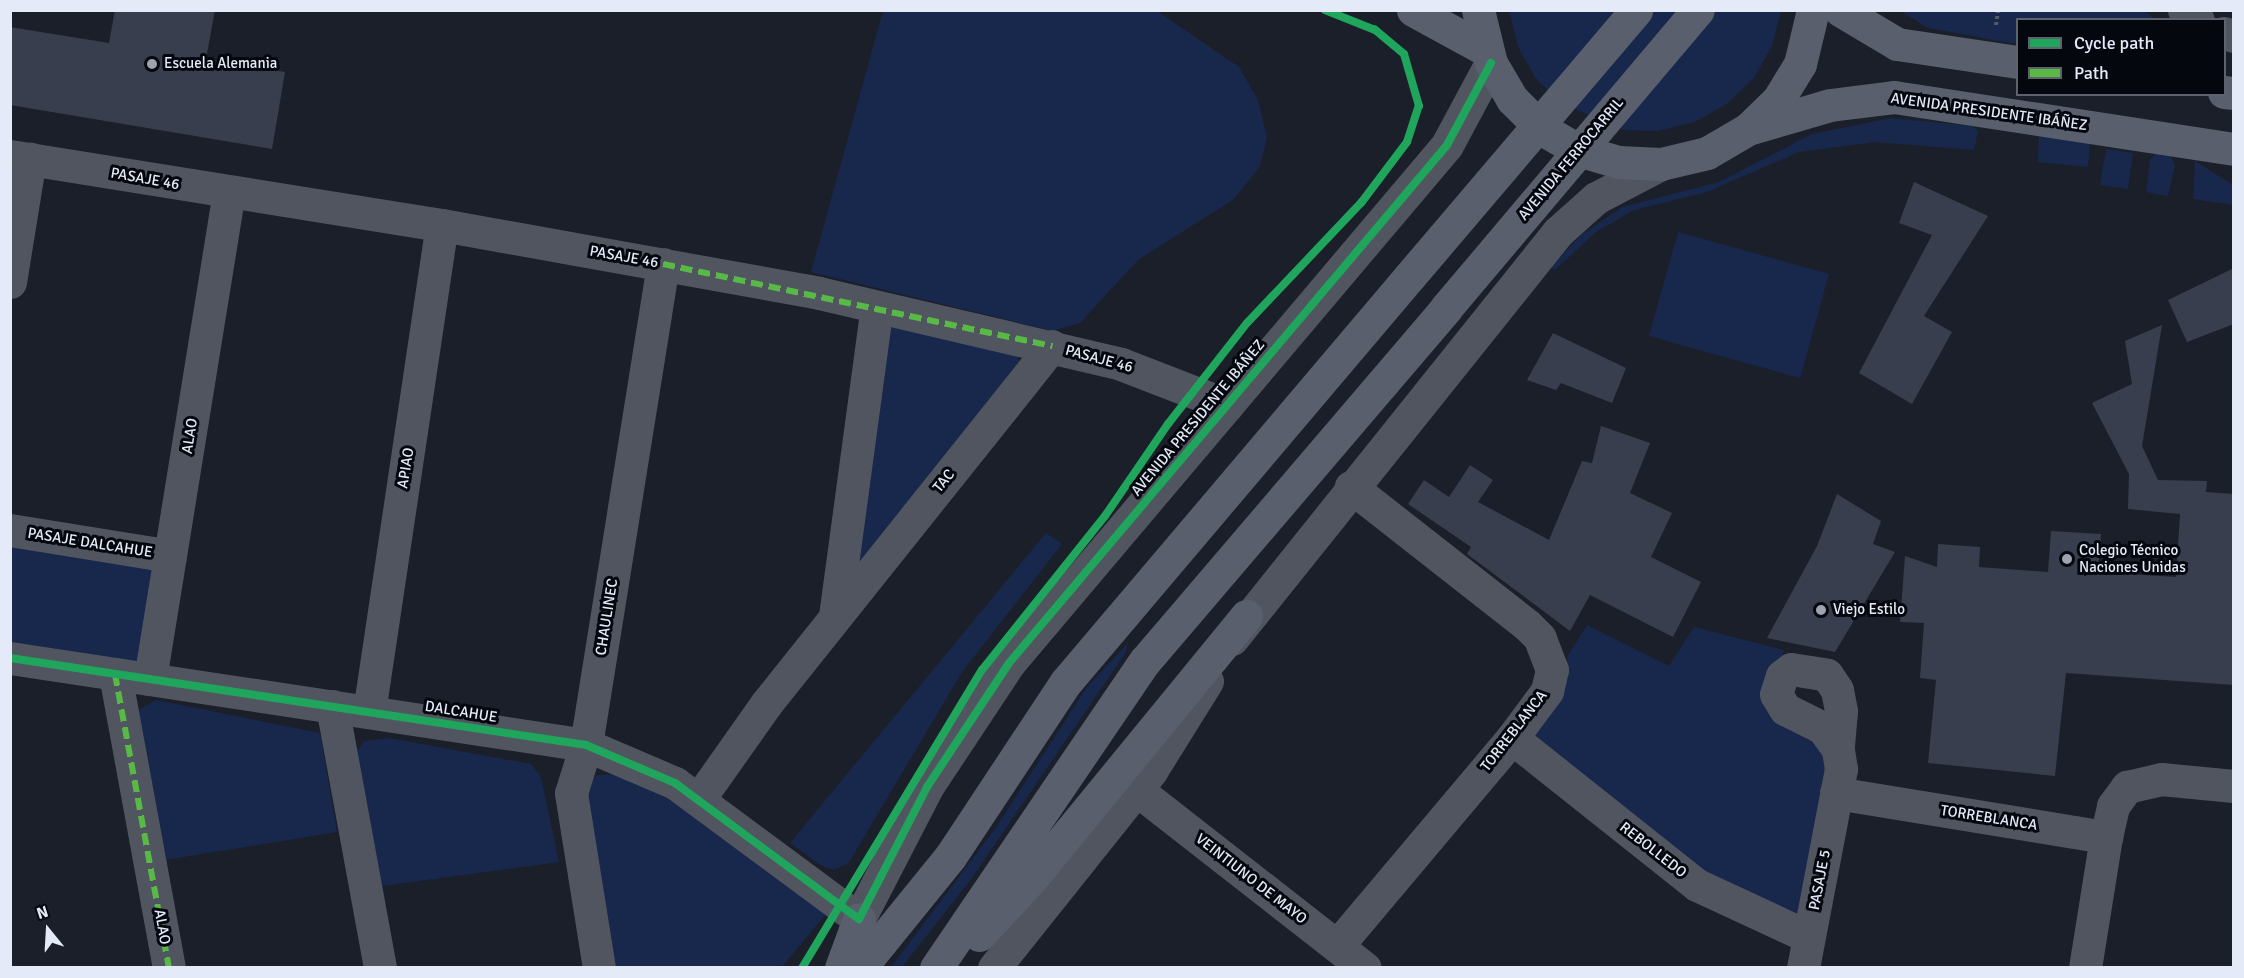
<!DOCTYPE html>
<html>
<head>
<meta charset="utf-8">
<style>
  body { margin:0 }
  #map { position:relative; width:2244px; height:978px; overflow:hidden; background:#1b1f29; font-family:Signika,sans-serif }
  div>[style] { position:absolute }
  .green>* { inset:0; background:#18274c }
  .building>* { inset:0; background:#383e4e }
  .path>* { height:4px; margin-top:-2px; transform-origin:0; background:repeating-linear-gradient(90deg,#565a63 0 3px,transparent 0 6px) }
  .minor>* { height:33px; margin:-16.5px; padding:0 16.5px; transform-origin:16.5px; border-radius:16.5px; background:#50555f }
  .major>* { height:33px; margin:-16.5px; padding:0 16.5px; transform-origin:16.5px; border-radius:16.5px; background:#595f6c }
  .major-bridge>* { height:33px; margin:-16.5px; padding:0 16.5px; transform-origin:16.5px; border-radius:16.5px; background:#595f6c }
  .quiet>* { height:6px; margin-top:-3px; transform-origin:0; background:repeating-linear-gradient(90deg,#58b947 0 12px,transparent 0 18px) }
  .cycleway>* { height:8px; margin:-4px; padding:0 4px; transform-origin:4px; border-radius:4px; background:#20a55d }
  .dots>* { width:16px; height:16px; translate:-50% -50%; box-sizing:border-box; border:3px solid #05070f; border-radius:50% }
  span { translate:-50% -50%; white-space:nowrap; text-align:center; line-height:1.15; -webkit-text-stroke:6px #05070f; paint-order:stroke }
  .poi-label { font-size:15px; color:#e4eaf7 }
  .left { translate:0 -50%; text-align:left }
  .street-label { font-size:15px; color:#e4eaf7 }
  .frame { position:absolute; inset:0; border:12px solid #e4eaf7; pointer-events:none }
  .legend { position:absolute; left:2016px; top:18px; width:210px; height:78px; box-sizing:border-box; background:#05070f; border:2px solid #5e626c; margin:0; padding:8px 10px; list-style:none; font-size:18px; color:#e4eaf7 }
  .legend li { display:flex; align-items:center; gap:12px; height:30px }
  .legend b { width:30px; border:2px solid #5e626c }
  .north { position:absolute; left:18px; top:900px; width:60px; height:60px; -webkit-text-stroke:4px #05070f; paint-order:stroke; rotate:342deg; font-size:16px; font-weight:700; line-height:24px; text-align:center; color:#e4eaf7 }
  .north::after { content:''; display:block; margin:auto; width:21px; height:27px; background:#e4eaf7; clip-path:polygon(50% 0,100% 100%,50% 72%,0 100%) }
</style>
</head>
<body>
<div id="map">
  <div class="green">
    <i style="clip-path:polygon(883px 11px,1157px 11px,1239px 67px,1258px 100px,1267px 138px,1260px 166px,1234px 199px,1138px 260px,1080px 323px,1053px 331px,811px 272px)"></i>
    <i style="clip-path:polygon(1509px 11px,1781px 10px,1781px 12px,1772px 46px,1754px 78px,1728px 103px,1695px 122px,1657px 131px,1623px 130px,1559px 102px,1535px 77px,1518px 47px)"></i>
    <i style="clip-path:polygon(2145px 11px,2155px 19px,2018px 20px,2017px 44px,1928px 28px,1900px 11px)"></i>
    <i style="clip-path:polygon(1892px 118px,1972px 126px,1978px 131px,1974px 150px,1875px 142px,1799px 152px,1707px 192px,1634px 210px,1596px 232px,1555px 270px,1551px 267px,1581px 235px,1622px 207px,1719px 182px,1812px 134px)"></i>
    <i style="clip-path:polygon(2039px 136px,2090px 142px,2088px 167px,2038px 162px)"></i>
    <i style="clip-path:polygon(2106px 149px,2133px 153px,2128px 189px,2100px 185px)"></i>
    <i style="clip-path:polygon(2157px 153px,2170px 155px,2175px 165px,2168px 196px,2146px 192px,2150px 159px)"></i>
    <i style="clip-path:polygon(2195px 161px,2233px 185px,2233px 205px,2193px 199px)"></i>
    <i style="clip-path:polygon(1678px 232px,1829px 274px,1800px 378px,1649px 336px)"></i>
    <i style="clip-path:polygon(892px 327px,1013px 351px,1020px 361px,849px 577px,884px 334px)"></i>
    <i style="clip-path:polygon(1046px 533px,1062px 544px,962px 672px,848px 864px,833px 870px,820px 865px,790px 843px)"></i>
    <i style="clip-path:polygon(10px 535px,162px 560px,144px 670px,11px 649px)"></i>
    <i style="clip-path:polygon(1587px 625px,1669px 666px,1694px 627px,1784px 650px,1778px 669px,1828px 762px,1797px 916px,1701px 874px,1536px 736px,1535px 727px,1568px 677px,1567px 657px)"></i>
    <i style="clip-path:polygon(1128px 643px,1125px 654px,969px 882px,902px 967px,891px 967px,995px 829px,1087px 687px)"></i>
    <i style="clip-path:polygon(156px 700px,320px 733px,337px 832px,165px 860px,138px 710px)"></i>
    <i style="clip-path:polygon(389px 738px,531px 764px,541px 777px,559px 862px,382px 886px,356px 753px,364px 741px)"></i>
    <i style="clip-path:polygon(622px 774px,687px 809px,826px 914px,782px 967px,611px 967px,584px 808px,589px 782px,597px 775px)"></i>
  </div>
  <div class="building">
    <i style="clip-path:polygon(115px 10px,215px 10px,206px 59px,285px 72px,272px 149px,10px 105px,10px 27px,109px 43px)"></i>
    <i style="clip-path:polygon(1914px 182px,1988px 216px,1924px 316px,1952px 332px,1912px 404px,1859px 373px,1932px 235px,1899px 223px)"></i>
    <i style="clip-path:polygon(2234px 268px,2234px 324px,2187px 342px,2168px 300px)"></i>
    <i style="clip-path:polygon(2162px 325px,2142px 446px,2158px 480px,2207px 481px,2206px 492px,2234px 494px,2234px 685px,2066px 673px,2055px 776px,1928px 763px,1936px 680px,1920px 678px,1924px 623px,1900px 622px,1905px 556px,1937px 567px,1938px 544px,1980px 547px,1979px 567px,2048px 572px,2051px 531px,2101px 534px,2098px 572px,2176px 577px,2180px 514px,2128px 509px,2129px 474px,2092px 403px,2132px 384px,2125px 341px)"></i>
    <i style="clip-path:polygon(1553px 333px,1626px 368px,1612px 403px,1561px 383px,1556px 390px,1527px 380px)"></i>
    <i style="clip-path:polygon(1601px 426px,1650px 443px,1630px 493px,1672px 513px,1651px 557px,1701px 582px,1673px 637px,1590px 595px,1570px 631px,1467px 554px,1471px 547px,1408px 504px,1424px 480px,1449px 497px,1470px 465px,1493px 480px,1478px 502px,1549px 540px,1582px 461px,1592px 463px)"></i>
    <i style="clip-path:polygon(1837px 494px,1881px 521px,1873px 544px,1895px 552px,1835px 652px,1767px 638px,1817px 546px)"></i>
  </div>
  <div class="path">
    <i style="left:1996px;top:25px;width:15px;rotate:-82deg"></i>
  </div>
  <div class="minor">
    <i style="left:2184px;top:10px;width:17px;rotate:36deg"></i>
    <i style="left:2224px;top:33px;width:10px;rotate:17deg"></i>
    <i style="left:10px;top:156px;width:437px;rotate:9.1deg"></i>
    <i style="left:442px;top:225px;width:383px;rotate:10.2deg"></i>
    <i style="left:819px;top:293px;width:310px;rotate:13.2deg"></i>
    <i style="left:1121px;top:364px;width:114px;rotate:21.1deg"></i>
    <i style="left:10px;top:282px;width:125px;rotate:-80.8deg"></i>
    <i style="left:10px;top:530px;width:162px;rotate:9.2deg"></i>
    <i style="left:835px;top:616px;width:312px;rotate:-82.3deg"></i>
    <i style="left:1232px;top:639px;width:521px;rotate:-51.31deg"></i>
    <i style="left:1558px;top:232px;width:51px;rotate:-41.8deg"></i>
    <i style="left:1596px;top:198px;width:73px;rotate:-27.6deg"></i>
    <i style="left:10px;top:658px;width:583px;rotate:8.59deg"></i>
    <i style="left:586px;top:745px;width:97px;rotate:23.1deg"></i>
    <i style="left:675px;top:783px;width:229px;rotate:36.5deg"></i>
    <i style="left:859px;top:919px;width:148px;rotate:-62.7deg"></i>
    <i style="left:927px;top:787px;width:149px;rotate:-56.5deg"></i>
    <i style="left:1009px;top:663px;width:678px;rotate:-49.78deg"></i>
    <i style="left:1447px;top:145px;width:93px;rotate:-61.8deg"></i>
    <i style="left:115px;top:674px;width:299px;rotate:79.6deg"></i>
    <i style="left:150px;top:679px;width:492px;rotate:-80.8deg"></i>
    <i style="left:332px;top:706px;width:266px;rotate:79.6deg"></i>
    <i style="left:369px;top:712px;width:492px;rotate:-81.5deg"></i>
    <i style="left:1512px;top:738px;width:236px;rotate:38.5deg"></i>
    <i style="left:1697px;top:885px;width:123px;rotate:24.9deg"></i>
    <i style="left:1137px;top:790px;width:289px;rotate:38deg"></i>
    <i style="left:1836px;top:793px;width:274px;rotate:9.3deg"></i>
    <i style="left:699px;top:799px;width:116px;rotate:-54.8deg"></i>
    <i style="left:766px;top:704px;width:458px;rotate:-51.4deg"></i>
    <i style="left:1337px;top:946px;width:272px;rotate:-49.9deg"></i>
    <i style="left:1512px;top:738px;width:59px;rotate:-53.3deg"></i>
    <i style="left:1547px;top:691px;width:22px;rotate:-77deg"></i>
    <i style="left:1552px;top:670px;width:34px;rotate:-111deg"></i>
    <i style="left:1540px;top:638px;width:18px;rotate:-135deg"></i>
    <i style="left:1527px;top:625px;width:224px;rotate:-141.9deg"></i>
    <i style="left:599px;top:968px;width:177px;rotate:-99.1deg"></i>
    <i style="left:571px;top:793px;width:50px;rotate:-72.6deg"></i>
    <i style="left:586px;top:745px;width:487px;rotate:-80.9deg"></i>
    <i style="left:994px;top:968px;width:252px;rotate:-51.4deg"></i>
    <i style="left:1151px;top:771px;width:106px;rotate:-58.1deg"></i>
    <i style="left:1803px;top:968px;width:203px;rotate:-79.2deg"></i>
    <i style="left:1841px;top:769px;width:20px;rotate:-99deg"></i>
    <i style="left:1838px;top:749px;width:26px;rotate:-126deg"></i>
    <i style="left:1823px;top:728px;width:42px;rotate:-153.4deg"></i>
    <i style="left:1785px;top:709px;width:17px;rotate:-121deg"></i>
    <i style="left:1776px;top:694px;width:19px;rotate:-72deg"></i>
    <i style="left:1782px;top:676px;width:11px;rotate:-38deg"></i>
    <i style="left:1791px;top:669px;width:36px;rotate:9deg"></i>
    <i style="left:1827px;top:675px;width:18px;rotate:56deg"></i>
    <i style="left:1837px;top:690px;width:21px;rotate:79deg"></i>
    <i style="left:1841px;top:711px;width:38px;rotate:95deg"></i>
    <i style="left:2085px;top:968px;width:133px;rotate:-80.9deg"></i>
    <i style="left:2106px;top:837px;width:32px;rotate:-77deg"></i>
    <i style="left:2113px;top:806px;width:24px;rotate:-54deg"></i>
    <i style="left:2127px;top:787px;width:35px;rotate:-13deg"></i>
    <i style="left:2161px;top:779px;width:73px;rotate:5.5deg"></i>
  </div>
  <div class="major">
    <i style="left:1413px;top:10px;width:83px;rotate:28.7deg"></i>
    <i style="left:1478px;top:10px;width:55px;rotate:76.2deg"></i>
    <i style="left:1491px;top:63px;width:42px;rotate:59.7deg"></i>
    <i style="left:1512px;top:99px;width:42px;rotate:45deg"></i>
    <i style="left:1542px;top:129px;width:42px;rotate:30.3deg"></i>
    <i style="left:1578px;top:150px;width:42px;rotate:16.7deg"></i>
    <i style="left:1618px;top:162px;width:43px;rotate:2.7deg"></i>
    <i style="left:1661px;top:164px;width:47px;rotate:-13.4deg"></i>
    <i style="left:1707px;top:153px;width:48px;rotate:-30.3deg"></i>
    <i style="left:1748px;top:129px;width:85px;rotate:-16.3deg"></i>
    <i style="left:1830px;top:105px;width:64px;rotate:-7.1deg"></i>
    <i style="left:1894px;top:97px;width:344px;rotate:8.7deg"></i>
    <i style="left:1840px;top:10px;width:66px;rotate:30.8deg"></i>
    <i style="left:1897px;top:44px;width:122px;rotate:8.5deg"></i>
    <i style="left:2224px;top:92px;width:10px;rotate:6deg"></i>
    <i style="left:1749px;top:128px;width:40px;rotate:-44deg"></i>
    <i style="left:1778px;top:100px;width:42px;rotate:-58.6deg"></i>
    <i style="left:1800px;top:64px;width:56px;rotate:-76.5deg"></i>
    <i style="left:979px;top:935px;width:76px;rotate:-47.1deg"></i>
    <i style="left:1031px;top:879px;width:340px;rotate:-50.7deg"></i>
    <i style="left:841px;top:968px;width:52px;rotate:-69.8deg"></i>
    <i style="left:860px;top:968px;width:143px;rotate:-51deg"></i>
    <i style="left:950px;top:857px;width:210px;rotate:-56.5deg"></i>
    <i style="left:1066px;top:682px;width:532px;rotate:-49.73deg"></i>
    <i style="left:936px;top:968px;width:371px;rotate:-55.8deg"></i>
    <i style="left:1145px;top:661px;width:464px;rotate:-49.5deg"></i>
  </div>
  <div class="major-bridge">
    <i style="left:1410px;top:276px;width:349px;rotate:-49.6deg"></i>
    <i style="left:1446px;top:308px;width:390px;rotate:-49.8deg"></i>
  </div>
  <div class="quiet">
    <i style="left:663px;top:264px;width:398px;rotate:11.9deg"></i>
    <i style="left:115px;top:674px;width:299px;rotate:79.6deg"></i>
    <i style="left:994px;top:967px;width:1px;rotate:90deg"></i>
  </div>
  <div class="cycleway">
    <i style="left:10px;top:658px;width:583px;rotate:8.59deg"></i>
    <i style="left:586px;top:745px;width:97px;rotate:23.1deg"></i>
    <i style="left:675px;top:783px;width:229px;rotate:36.5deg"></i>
    <i style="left:859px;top:919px;width:148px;rotate:-62.7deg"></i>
    <i style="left:927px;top:787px;width:149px;rotate:-56.5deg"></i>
    <i style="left:1009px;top:663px;width:678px;rotate:-49.78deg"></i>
    <i style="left:1447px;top:145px;width:93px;rotate:-61.8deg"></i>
    <i style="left:802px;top:968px;width:348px;rotate:-58.9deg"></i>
    <i style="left:982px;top:670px;width:197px;rotate:-51.4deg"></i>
    <i style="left:1105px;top:516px;width:112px;rotate:-55.6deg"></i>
    <i style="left:1168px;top:424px;width:128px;rotate:-52deg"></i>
    <i style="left:1247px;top:323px;width:166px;rotate:-46.5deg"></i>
    <i style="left:1361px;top:203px;width:76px;rotate:-53deg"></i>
    <i style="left:1407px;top:142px;width:38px;rotate:-72deg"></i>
    <i style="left:1419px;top:106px;width:54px;rotate:-106.1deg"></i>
    <i style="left:1404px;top:54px;width:38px;rotate:-140deg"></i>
    <i style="left:1375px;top:30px;width:54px;rotate:-158.2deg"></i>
  </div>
  <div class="dots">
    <i style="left:152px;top:64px;background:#9ea3af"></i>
    <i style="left:2067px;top:559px;background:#9ea3af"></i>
    <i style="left:1821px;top:610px;background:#9ea3af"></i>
  </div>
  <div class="poi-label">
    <span class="left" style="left:164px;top:64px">Escuela Alemania</span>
    <span class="left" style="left:2079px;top:559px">Colegio Técnico<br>Naciones Unidas</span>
    <span class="left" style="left:1833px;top:610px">Viejo Estilo</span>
  </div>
  <div class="street-label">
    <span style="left:1989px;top:112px;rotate:8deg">AVENIDA PRESIDENTE IBÁÑEZ</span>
    <span style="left:1571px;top:159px;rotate:-50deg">AVENIDA FERROCARRIL</span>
    <span style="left:145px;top:179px;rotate:10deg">PASAJE 46</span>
    <span style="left:624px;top:257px;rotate:10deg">PASAJE 46</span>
    <span style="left:1099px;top:359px;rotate:15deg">PASAJE 46</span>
    <span style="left:1198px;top:418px;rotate:-50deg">AVENIDA PRESIDENTE IBÁÑEZ</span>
    <span style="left:190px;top:436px;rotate:-81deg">ALAO</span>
    <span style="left:406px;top:468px;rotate:-81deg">APIAO</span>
    <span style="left:944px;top:481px;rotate:-51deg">TAC</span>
    <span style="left:90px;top:543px;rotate:9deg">PASAJE DALCAHUE</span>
    <span style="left:607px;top:617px;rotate:-81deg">CHAULINEC</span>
    <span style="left:461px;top:712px;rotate:9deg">DALCAHUE</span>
    <span style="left:1514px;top:731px;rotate:-52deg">TORREBLANCA</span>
    <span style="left:1989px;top:818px;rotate:9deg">TORREBLANCA</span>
    <span style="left:1653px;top:850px;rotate:38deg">REBOLLEDO</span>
    <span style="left:1251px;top:879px;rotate:38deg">VEINTIUNO DE MAYO</span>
    <span style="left:1820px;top:880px;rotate:-79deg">PASAJE 5</span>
    <span style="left:162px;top:927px;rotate:80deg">ALAO</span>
  </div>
  <div class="frame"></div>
  <ul class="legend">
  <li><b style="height:8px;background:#20a55d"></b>Cycle path</li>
  <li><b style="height:8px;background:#58b947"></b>Path</li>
  </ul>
  <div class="north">N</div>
</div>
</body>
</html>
